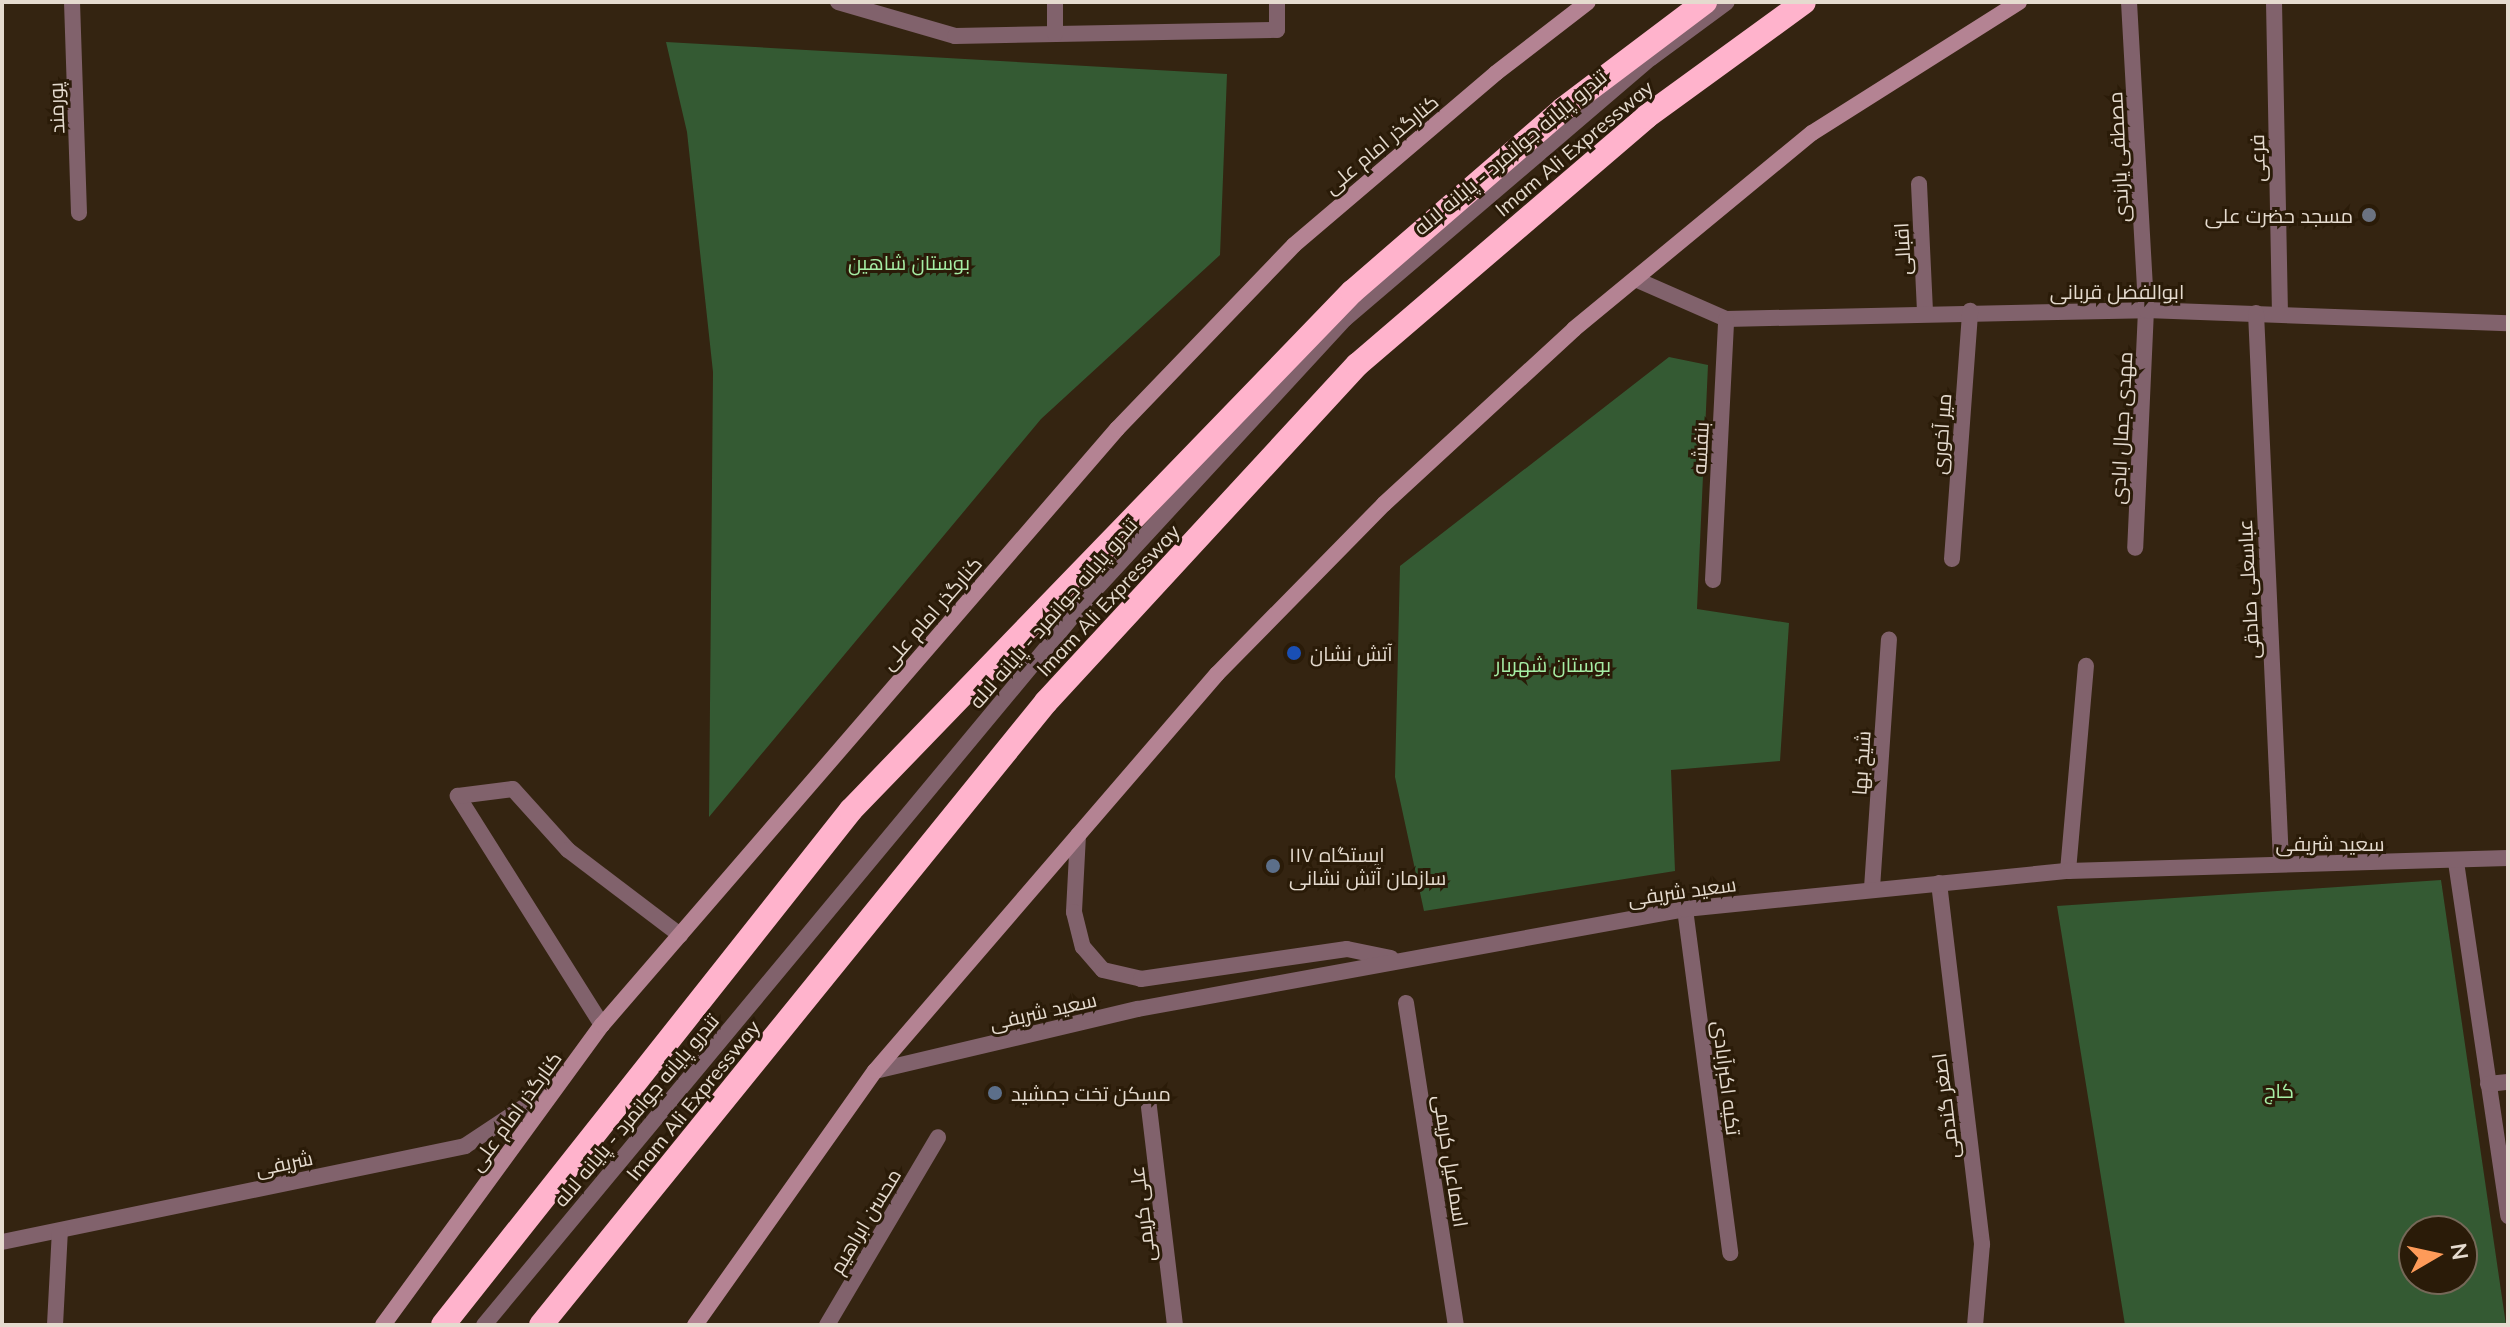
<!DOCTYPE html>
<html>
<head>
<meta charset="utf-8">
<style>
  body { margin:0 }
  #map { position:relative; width:2510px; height:1327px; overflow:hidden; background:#342411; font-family:Mulish,Cairo,sans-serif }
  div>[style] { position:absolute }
  .green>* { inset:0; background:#345a33 }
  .lane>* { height:16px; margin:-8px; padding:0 8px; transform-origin:8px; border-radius:8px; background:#81626c }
  .street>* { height:16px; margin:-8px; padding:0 8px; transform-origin:8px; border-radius:8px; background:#81626c }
  .secondary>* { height:16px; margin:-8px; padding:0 8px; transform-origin:8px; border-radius:8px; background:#b48393 }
  .highway>* { height:24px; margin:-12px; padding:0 12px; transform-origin:12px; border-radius:12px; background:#ffb3cc }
  .dots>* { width:22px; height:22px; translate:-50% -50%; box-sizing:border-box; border:4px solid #2a1b08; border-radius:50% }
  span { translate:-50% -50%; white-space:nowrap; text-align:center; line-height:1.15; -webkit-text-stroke:6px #2a1b08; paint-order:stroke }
  .street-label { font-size:20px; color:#e5dbcf }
  .poi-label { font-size:20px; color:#e5dbcf }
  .right { translate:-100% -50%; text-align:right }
  .left { translate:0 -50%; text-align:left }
  .park-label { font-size:20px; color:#a6eea5 }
  .frame { position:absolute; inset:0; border:4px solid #e5dbcf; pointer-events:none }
  .north { position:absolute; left:2398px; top:1215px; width:80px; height:80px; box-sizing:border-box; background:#2a1b08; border:2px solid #756858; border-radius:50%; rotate:81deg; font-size:22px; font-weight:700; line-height:32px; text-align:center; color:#e5dbcf }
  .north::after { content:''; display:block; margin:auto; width:28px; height:36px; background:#fe9b59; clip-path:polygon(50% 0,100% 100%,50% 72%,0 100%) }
</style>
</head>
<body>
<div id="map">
  <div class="green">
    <i style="clip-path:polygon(666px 42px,1227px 74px,1220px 255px,1041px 419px,709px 817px,713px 372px,687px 132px)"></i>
    <i style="clip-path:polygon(1669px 357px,1708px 365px,1697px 609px,1789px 623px,1780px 761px,1671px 770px,1675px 871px,1424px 911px,1395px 777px,1400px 566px)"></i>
    <i style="clip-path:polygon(evenodd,2441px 880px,2506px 1325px,2125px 1325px,2057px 906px,2441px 880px,2414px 1231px,2462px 1231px,2462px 1279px,2414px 1279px,2414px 1231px)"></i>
  </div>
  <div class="lane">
    <i style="left:602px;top:1025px;width:271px;rotate:-122.2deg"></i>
    <i style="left:458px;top:796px;width:55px;rotate:-7.3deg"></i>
    <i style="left:513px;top:789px;width:82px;rotate:48deg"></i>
    <i style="left:568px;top:850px;width:141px;rotate:37.2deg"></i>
    <i style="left:484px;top:1325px;width:952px;rotate:-50.29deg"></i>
    <i style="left:1092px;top:593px;width:373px;rotate:-47.3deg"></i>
    <i style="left:1345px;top:319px;width:402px;rotate:-40.5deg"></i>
    <i style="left:1651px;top:58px;width:94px;rotate:-36.4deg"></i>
  </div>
  <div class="street">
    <i style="left:72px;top:2px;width:211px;rotate:88.1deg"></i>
    <i style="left:838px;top:2px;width:122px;rotate:16.2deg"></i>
    <i style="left:955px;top:36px;width:322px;rotate:-1.1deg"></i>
    <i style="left:1277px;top:30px;width:28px;rotate:-90deg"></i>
    <i style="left:1055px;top:2px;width:32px;rotate:90deg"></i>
    <i style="left:2129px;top:2px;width:308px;rotate:86.8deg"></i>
    <i style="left:2146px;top:310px;width:238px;rotate:92.6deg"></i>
    <i style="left:2274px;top:2px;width:312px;rotate:88.9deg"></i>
    <i style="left:1919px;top:184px;width:129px;rotate:87.3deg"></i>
    <i style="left:1635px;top:279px;width:99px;rotate:23.7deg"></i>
    <i style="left:1726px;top:319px;width:420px;rotate:-1.2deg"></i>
    <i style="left:2146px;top:310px;width:362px;rotate:2.1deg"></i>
    <i style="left:2256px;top:313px;width:550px;rotate:87.39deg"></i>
    <i style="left:1952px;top:559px;width:249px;rotate:-85.8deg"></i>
    <i style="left:1713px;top:580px;width:261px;rotate:-87.1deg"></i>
    <i style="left:1078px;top:835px;width:77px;rotate:93deg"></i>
    <i style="left:1074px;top:912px;width:36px;rotate:76deg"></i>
    <i style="left:1083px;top:947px;width:30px;rotate:49deg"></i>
    <i style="left:1103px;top:970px;width:39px;rotate:13deg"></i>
    <i style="left:1141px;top:979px;width:208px;rotate:-8.3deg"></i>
    <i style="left:1347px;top:949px;width:45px;rotate:11.6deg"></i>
    <i style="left:2456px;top:862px;width:358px;rotate:81.6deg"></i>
    <i style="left:2068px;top:871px;width:206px;rotate:-85deg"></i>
    <i style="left:1939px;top:883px;width:364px;rotate:83.2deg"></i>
    <i style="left:1982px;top:1244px;width:81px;rotate:94.9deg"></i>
    <i style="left:1872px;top:888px;width:249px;rotate:-86.1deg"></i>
    <i style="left:1685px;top:909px;width:347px;rotate:82.5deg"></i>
    <i style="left:1406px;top:1003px;width:326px;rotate:81.2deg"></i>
    <i style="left:875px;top:1071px;width:270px;rotate:-13.3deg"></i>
    <i style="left:1138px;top:1009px;width:556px;rotate:-10.36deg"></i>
    <i style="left:1685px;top:909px;width:385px;rotate:-5.7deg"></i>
    <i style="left:2068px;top:871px;width:440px;rotate:-1.7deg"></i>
    <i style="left:2488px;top:1084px;width:20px;rotate:-6deg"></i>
    <i style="left:1148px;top:1099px;width:228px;rotate:83.2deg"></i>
    <i style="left:2px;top:1242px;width:473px;rotate:-11.7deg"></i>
    <i style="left:465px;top:1146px;width:110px;rotate:-33.5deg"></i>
    <i style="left:55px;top:1325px;width:94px;rotate:-87deg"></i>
    <i style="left:827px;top:1325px;width:218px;rotate:-59.4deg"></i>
  </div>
  <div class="secondary">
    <i style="left:383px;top:1325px;width:371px;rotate:-53.9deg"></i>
    <i style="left:602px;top:1025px;width:788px;rotate:-49.17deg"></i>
    <i style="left:1117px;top:429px;width:255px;rotate:-46.1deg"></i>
    <i style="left:1294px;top:245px;width:265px;rotate:-40.4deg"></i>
    <i style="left:1496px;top:73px;width:116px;rotate:-37.7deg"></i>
    <i style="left:695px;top:1325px;width:311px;rotate:-54.7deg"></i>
    <i style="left:875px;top:1071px;width:524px;rotate:-49.26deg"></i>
    <i style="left:1217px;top:674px;width:238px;rotate:-45.5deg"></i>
    <i style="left:1384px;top:504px;width:258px;rotate:-42.6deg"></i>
    <i style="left:1574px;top:329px;width:308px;rotate:-39.5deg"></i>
    <i style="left:1812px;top:133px;width:245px;rotate:-32.3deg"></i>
  </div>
  <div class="highway">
    <i style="left:443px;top:1325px;width:657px;rotate:-51.61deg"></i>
    <i style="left:851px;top:810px;width:721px;rotate:-45.96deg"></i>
    <i style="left:1352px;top:292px;width:279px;rotate:-40.9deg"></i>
    <i style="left:1563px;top:109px;width:178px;rotate:-37deg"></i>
    <i style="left:541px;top:1325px;width:802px;rotate:-50.97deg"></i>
    <i style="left:1046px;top:702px;width:459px;rotate:-47.3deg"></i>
    <i style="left:1357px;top:365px;width:381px;rotate:-40.6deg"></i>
    <i style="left:1646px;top:117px;width:195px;rotate:-36deg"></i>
  </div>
  <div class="dots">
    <i style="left:2369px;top:215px;background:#6b7280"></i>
    <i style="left:1294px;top:653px;background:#1a4fb4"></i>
    <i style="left:1273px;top:866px;background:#5c6f8a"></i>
    <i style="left:995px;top:1093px;background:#5c6f8a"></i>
  </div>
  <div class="street-label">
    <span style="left:56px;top:108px;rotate:-92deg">پورمند</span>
    <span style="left:1381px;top:144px;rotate:-40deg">کنارگذر امام علی</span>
    <span style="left:1574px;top:148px;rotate:-40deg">Imam Ali Expressway</span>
    <span style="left:1510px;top:152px;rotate:-40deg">تندرو پایانه جوانمرد - پایانه لاله</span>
    <span style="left:2118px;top:157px;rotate:-93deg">مصطفی یارندی</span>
    <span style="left:2257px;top:158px;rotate:-91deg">فرعی</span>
    <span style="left:1902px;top:249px;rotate:-93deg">اقبالی</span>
    <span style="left:2117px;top:291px">ابوالفضل قربانی</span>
    <span style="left:2121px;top:428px;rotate:-87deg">مهدی جمال ابادی</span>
    <span style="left:1941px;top:434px;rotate:-86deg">میر آخوری</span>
    <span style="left:1700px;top:448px;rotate:-87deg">بنفشه</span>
    <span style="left:2248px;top:589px;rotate:-93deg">عباسعلی صادقی</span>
    <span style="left:1108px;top:600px;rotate:-47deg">Imam Ali Expressway</span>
    <span style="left:931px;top:613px;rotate:-49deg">کنارگذر امام علی</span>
    <span style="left:1053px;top:613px;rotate:-49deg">تندرو پایانه جوانمرد - پایانه لاله</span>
    <span style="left:1861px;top:763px;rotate:-86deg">شیخ بها</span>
    <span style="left:2330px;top:843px">سعید شریفی</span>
    <span style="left:1682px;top:891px;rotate:-8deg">سعید شریفی</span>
    <span style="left:1043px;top:1011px;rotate:-13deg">سعید شریفی</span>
    <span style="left:1727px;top:1078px;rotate:83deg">تکیه اکبرآبادی</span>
    <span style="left:693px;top:1100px;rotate:-51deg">Imam Ali Expressway</span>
    <span style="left:1945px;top:1106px;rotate:-97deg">اصغر گندمی</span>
    <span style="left:636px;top:1110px;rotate:-50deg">تندرو پایانه جوانمرد - پایانه لاله</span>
    <span style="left:515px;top:1111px;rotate:-54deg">کنارگذر امام علی</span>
    <span style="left:1451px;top:1161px;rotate:81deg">اسماعیل کریمی</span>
    <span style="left:284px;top:1163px;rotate:-12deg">شریفی</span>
    <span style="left:1142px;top:1214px;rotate:-97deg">علی کریمی</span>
    <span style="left:865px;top:1221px;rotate:-59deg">محسن ابراهیم</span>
  </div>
  <div class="poi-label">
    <span class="right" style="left:2353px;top:215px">مسجد حضرت علی</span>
    <span class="left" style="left:1310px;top:653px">آتش نشان</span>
    <span class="left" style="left:1289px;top:866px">ایستگاه ۱۱۷<br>سازمان آتش نشانی</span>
    <span class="left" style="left:1011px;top:1093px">مسکن تخت جمشید</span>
  </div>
  <div class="park-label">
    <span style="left:909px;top:262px">بوستان شاهین</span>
    <span style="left:1553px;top:664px">بوستان شهریار</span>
    <span style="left:2279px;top:1090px">کاج</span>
  </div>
  <div class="frame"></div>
  <div class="north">N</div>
</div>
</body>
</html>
